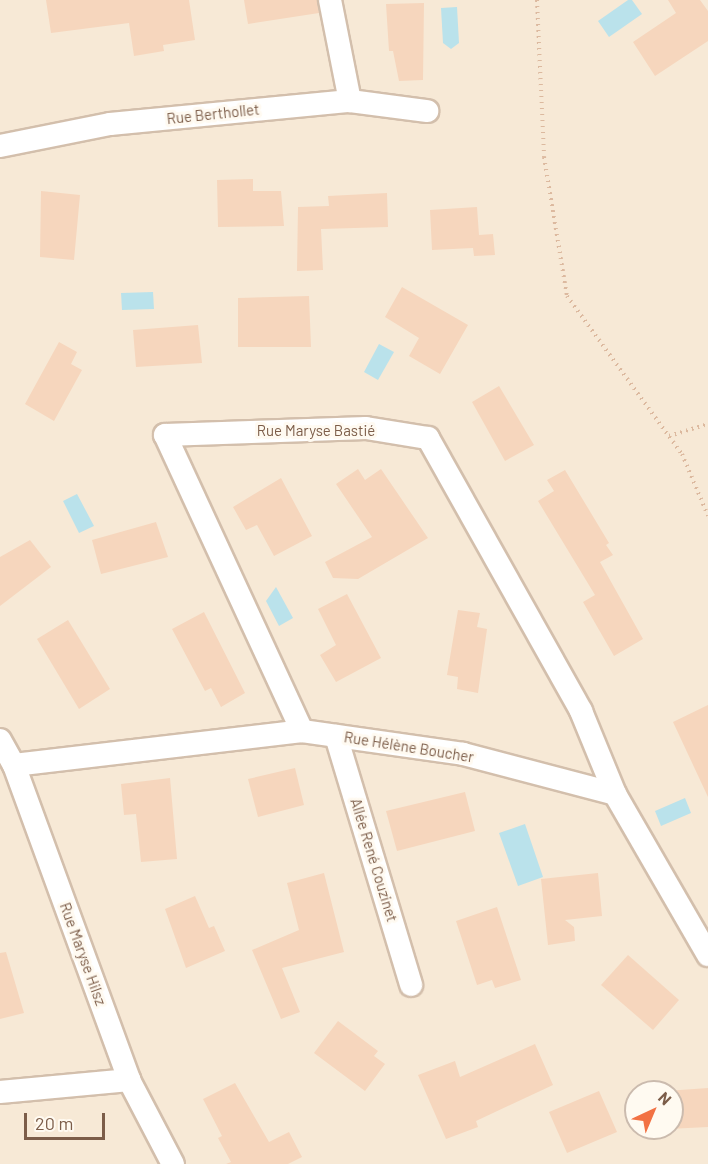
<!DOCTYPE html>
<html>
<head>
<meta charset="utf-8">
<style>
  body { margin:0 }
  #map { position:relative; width:708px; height:1164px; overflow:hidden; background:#fef7e8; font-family:Barlow,sans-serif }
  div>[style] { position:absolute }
  .residential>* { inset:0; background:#f7e9d6 }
  .water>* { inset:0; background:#bae2eb }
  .building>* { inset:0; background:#f6d6bd }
  .path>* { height:4px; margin-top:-2px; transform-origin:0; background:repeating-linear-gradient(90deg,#dcb99f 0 1.5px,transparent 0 6px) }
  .roads { filter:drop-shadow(2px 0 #d3bfac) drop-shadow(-2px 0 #d3bfac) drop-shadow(0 2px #d3bfac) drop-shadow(0 -2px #d3bfac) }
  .street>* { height:22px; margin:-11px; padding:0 11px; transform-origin:11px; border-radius:11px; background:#fff }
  span { translate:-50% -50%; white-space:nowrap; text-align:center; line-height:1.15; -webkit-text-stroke:6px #fffaf1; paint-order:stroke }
  .street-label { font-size:15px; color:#7c5d49 }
  .north { position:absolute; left:624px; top:1080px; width:60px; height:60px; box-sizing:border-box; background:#fffaf1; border:2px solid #cbbbae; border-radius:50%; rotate:44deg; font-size:16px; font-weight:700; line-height:24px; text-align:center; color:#7c5d49 }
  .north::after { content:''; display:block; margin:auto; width:21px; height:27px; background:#f27143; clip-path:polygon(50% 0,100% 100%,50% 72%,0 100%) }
  .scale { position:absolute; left:24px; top:1113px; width:81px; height:27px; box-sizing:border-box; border:3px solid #7c5d49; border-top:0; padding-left:8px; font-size:18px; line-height:21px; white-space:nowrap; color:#7c5d49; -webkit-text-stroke:4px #fffaf1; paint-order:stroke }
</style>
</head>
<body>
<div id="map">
  <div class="residential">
    <i style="clip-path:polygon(evenodd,0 0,708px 0,708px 1164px,0 1164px,0 0,636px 1092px,672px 1092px,672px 1128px,636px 1128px,636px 1092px)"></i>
  </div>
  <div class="water">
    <i style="clip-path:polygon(628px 0,632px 0,642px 14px,609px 37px,598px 21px)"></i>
    <i style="clip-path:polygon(457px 7px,459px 43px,451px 49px,443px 43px,441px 8px)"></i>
    <i style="clip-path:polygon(153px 292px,154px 309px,122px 310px,121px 293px)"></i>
    <i style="clip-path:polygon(379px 344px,394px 352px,378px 380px,364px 372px)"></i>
    <i style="clip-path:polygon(77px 494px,94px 526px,79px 533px,63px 501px)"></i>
    <i style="clip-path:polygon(276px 587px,293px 618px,279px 626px,266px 601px)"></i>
    <i style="clip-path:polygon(685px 798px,691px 813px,661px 826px,655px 811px)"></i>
    <i style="clip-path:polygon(525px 824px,543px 877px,518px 886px,499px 833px)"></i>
  </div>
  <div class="building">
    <i style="clip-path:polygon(46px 0,189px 0,195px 40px,163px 45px,164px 51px,134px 56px,129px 23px,51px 33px)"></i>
    <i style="clip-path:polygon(244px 0,317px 0,319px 13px,248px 24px)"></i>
    <i style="clip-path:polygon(668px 0,700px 0,708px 11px,708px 41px,655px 76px,633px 42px,676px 13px)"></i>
    <i style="clip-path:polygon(424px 3px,423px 80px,399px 81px,393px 51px,389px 51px,386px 4px)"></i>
    <i style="clip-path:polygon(253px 179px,253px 191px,281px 191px,284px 226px,218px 227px,217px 180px)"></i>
    <i style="clip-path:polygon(41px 191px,80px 195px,74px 260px,40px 257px)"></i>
    <i style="clip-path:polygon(387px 193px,388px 227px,321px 229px,323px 270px,297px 271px,298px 207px,329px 206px,328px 196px)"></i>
    <i style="clip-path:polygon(477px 207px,479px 235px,493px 234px,495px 255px,474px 256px,473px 248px,432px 250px,430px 210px)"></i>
    <i style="clip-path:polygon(402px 287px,468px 325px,440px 374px,409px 356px,419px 338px,385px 317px)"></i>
    <i style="clip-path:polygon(309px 296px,311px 347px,238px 347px,238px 298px)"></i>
    <i style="clip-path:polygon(198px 325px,202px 363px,136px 367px,133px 330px)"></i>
    <i style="clip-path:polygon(59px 342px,77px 352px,71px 364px,82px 370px,54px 421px,25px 404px)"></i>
    <i style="clip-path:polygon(499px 386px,534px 445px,505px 461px,472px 402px)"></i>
    <i style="clip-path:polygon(358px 469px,365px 480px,381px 469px,428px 538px,358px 579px,333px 578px,325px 562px,372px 537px,336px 484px)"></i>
    <i style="clip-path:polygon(565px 470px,609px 543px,606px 545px,613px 555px,600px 562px,643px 639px,614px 656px,583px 602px,595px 595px,538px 501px,554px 491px,547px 480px)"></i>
    <i style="clip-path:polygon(281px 478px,312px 536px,274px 556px,257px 525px,246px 530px,233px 507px)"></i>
    <i style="clip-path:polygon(156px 522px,168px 557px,101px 574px,92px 540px)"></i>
    <i style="clip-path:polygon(30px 540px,51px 567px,0 606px,0 557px)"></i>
    <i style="clip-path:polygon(347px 594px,381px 658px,336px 682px,320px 655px,336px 645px,318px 609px)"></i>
    <i style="clip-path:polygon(458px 610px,480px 613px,477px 627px,487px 629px,478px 693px,457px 689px,458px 677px,447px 675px)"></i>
    <i style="clip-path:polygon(204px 612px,245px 693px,221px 707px,211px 688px,205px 691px,172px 629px)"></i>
    <i style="clip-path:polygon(68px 620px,110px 689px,79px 709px,37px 639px)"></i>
    <i style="clip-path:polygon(708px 705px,708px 797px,673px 722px)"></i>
    <i style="clip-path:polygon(295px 768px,304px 805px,258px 817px,248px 779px)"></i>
    <i style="clip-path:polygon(170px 778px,177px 859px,141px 862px,136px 814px,124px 815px,121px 784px)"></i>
    <i style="clip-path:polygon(465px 792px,475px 831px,397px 851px,386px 811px)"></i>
    <i style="clip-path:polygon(324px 873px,344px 952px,282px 968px,300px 1012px,281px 1019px,252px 950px,299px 930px,287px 883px)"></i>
    <i style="clip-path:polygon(598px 873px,602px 916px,565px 920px,574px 927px,575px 941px,548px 945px,541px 879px)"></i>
    <i style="clip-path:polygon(195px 896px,209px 928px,214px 926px,225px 951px,186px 968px,165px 909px)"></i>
    <i style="clip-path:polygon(497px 907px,521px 980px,495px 988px,492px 980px,477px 985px,456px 921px)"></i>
    <i style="clip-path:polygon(6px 952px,24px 1013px,0 1019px,0 953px)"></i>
    <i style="clip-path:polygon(628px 955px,679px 1000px,653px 1030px,601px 985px)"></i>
    <i style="clip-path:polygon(338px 1021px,378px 1051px,374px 1056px,385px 1064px,365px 1091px,314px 1053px)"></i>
    <i style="clip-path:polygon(535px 1044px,553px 1085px,476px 1121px,478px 1127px,446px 1139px,418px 1075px,455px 1061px,460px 1077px)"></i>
    <i style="clip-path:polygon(235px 1083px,269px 1142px,289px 1132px,302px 1157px,288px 1164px,226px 1164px,231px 1162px,218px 1138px,222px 1136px,203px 1099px)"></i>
    <i style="clip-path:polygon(708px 1088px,708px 1127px,668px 1129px,672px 1128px,672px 1092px,666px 1091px)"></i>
    <i style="clip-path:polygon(599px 1091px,617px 1132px,567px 1153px,549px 1112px)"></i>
  </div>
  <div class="path">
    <i style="left:537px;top:0;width:157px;rotate:87.4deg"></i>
    <i style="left:544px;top:157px;width:141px;rotate:80.6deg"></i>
    <i style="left:567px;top:296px;width:195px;rotate:54deg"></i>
    <i style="left:682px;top:454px;width:67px;rotate:67.2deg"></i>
    <i style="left:669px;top:436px;width:41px;rotate:-17.1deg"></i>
  </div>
  <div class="roads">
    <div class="street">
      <i style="left:330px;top:0;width:103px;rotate:78.8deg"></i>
      <i style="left:0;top:146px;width:112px;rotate:-11.3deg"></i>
      <i style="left:110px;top:124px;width:241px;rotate:-5.5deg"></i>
      <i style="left:350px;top:101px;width:78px;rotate:7.4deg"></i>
      <i style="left:302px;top:731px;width:326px;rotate:-114.8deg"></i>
      <i style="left:165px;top:435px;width:201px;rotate:-2deg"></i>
      <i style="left:366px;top:428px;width:63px;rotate:9.2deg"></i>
      <i style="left:428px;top:438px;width:313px;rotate:60.7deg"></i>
      <i style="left:581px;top:711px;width:90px;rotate:67.7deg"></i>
      <i style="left:336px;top:736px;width:260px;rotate:73.2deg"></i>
      <i style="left:0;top:740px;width:29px;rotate:61deg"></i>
      <i style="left:14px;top:765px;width:335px;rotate:69.9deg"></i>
      <i style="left:129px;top:1080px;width:95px;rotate:62.4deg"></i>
      <i style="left:14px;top:765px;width:290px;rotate:-6.7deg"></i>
      <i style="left:302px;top:731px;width:163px;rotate:8.1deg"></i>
      <i style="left:463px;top:754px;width:157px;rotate:14.7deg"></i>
      <i style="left:615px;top:794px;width:186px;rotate:60deg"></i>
      <i style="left:0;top:1092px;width:130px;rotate:-5.3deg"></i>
    </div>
  </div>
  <div class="street-label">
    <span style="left:213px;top:114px;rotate:-6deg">Rue Berthollet</span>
    <span style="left:316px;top:431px">Rue Maryse Bastié</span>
    <span style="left:409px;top:747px;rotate:9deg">Rue Hélène Boucher</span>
    <span style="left:374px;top:860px;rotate:73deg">Allée René Couzinet</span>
    <span style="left:83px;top:954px;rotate:70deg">Rue Maryse Hilsz</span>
  </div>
  <div class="north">N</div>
  <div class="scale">20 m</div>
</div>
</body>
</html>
